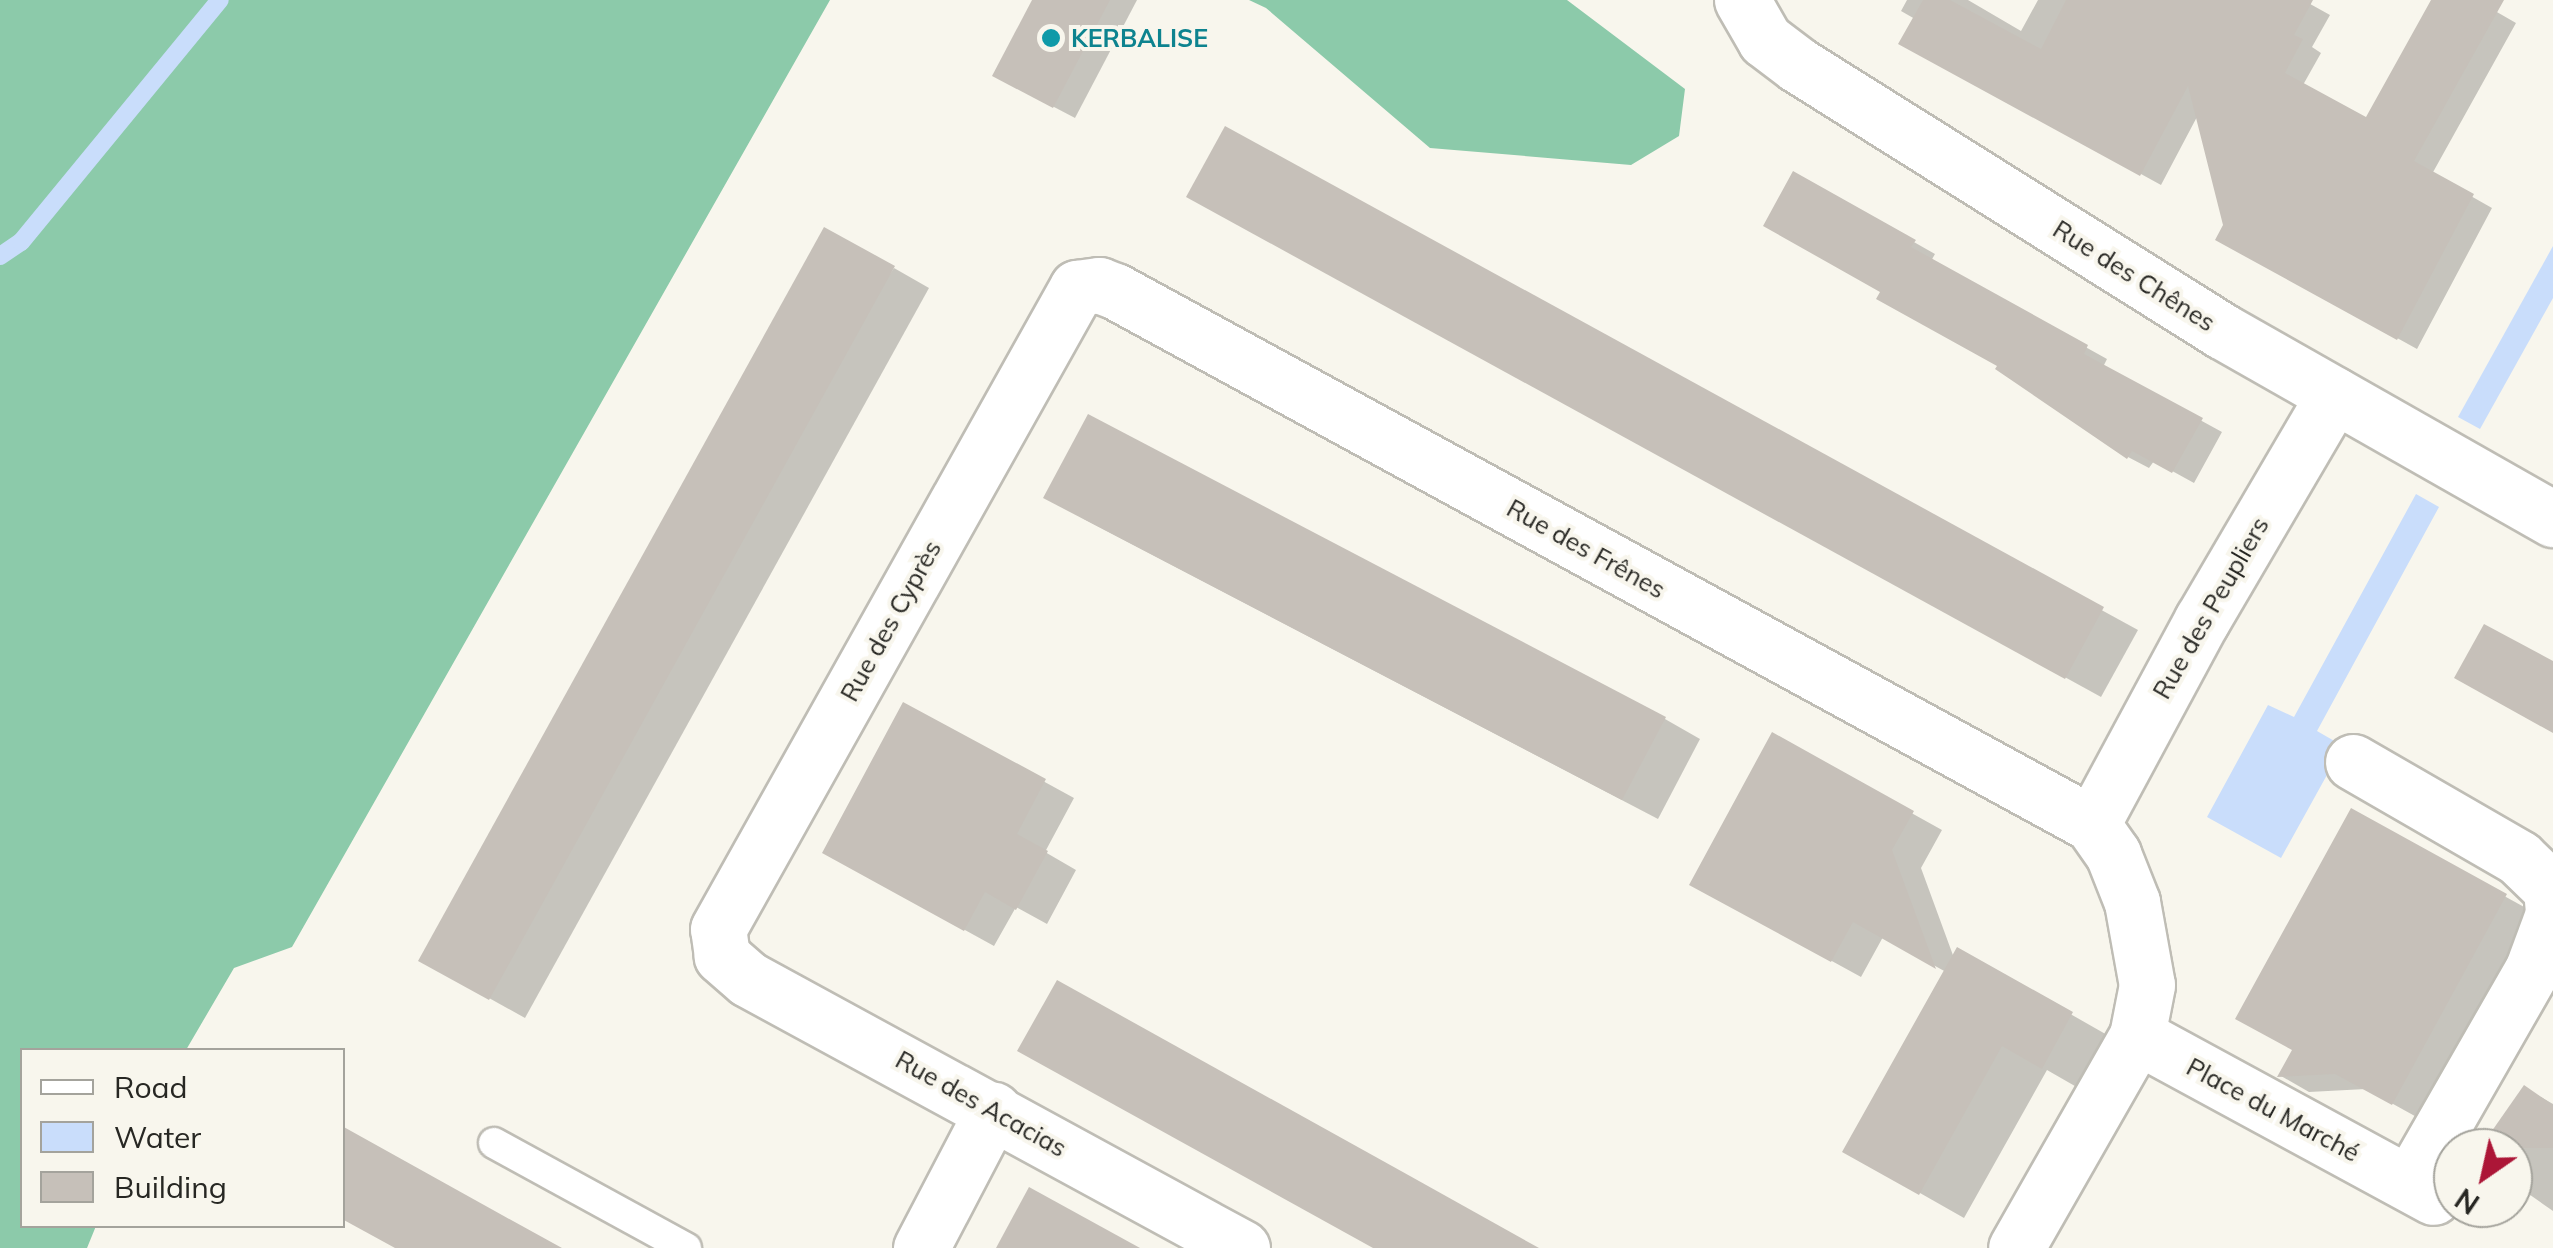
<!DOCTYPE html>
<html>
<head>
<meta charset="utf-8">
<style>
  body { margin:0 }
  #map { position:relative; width:2553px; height:1248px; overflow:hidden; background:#f8f6ed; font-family:Mulish,sans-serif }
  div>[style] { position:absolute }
  .forest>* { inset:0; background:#8ccaaa }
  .water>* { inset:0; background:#c9ddfb }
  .shadow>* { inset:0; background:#0003 }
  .stream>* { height:18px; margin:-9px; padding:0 9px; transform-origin:9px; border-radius:9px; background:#c9ddfb }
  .building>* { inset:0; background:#c6c0b9 }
  .roads { filter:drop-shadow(2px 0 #bfbdb5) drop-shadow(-2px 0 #bfbdb5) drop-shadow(0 2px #bfbdb5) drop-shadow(0 -2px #bfbdb5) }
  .service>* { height:30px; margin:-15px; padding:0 15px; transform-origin:15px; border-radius:15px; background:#fff }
  .minor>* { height:55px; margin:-27.5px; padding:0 27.5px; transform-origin:27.5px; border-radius:27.5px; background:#fff }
  .dots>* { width:28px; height:28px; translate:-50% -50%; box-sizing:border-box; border:5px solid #f8f6ed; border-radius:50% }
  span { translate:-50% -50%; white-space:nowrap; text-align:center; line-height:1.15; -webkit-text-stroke:8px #f8f6ed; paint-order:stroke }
  .culture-label { font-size:25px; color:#0d838f; font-weight:700 }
  .left { translate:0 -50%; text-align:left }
  .street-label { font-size:25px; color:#272723 }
  .legend { position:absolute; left:20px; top:1048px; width:325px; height:180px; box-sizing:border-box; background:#f8f6ed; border:2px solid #a4a39c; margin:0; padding:12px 18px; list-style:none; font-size:30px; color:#272723 }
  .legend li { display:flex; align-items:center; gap:20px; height:50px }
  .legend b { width:50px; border:2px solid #a4a39c }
  .north { position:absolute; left:2433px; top:1128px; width:100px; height:100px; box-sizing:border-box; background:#f8f6ed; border:2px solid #a4a39c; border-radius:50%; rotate:214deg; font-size:28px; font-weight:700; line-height:40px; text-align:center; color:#272723 }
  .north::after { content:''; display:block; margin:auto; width:35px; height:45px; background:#ac1637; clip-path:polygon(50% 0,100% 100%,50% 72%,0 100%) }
</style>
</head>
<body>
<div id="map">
  <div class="forest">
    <i style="clip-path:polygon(0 0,830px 0,292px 947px,234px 968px,186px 1050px,22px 1050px,22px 1226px,96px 1226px,87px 1248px,0 1248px)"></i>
    <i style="clip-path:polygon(1249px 0,1567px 0,1685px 89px,1679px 136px,1631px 165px,1430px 148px,1266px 8px)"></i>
  </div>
  <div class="water">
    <i style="clip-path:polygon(2553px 246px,2553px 298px,2480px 429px,2458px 417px)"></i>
    <i style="clip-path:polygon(2416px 494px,2439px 507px,2317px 731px,2343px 746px,2281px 858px,2207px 817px,2268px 705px,2294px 717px)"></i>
  </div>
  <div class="shadow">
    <i style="clip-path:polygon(1035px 0,1137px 0,1075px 118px,1016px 87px)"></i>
    <i style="clip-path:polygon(1907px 0,1968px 0,2021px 31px,2038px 0,2303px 0,2330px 15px,2312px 47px,2321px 53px,2303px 85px,2367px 121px,2433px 0,2476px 0,2516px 23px,2432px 174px,2492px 208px,2417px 349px,2218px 239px,2226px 225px,2198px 115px,2161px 185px,1902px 43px,1915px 19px,1901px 11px)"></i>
    <i style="clip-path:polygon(1226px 130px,2138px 630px,2101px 697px,1225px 216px)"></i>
    <i style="clip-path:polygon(1794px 174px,1935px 254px,1931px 261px,2107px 359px,2103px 367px,2222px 432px,2194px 483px,2154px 461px,2149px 468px,2128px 457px,1998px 369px,2000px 365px,1883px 291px)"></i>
    <i style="clip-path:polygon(894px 268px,929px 288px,525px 1018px,421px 960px)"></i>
    <i style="clip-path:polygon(1082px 518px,1665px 719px,1700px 739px,1658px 819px)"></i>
    <i style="clip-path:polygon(904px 705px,1074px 798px,1045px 852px,1076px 870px,1047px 924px,1016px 907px,994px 946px,854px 869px)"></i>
    <i style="clip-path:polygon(1773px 736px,1942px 830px,1921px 868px,1954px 958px,1958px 950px,2116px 1040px,2087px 1093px,2047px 1070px,1964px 1218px,1846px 1151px,1946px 972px,1883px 937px,1861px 977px,1722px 901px)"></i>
    <i style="clip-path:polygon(2352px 812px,2535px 913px,2422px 1120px,2366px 1089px,2309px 1092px,2281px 1076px,2295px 1050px)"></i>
    <i style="clip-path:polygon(2525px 1088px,2553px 1104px,2553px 1211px,2513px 1183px,2513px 1148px,2483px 1148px)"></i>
  </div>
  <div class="stream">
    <i style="left:0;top:256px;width:25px;rotate:-34deg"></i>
    <i style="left:21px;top:242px;width:313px;rotate:-50.6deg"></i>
  </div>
  <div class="building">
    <i style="clip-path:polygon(1032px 0,1110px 0,1053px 108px,992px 76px)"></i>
    <i style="clip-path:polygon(1923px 0,1950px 0,2041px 49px,2066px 0,2313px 0,2294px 35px,2303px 39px,2285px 73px,2366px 117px,2431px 0,2504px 0,2414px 161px,2474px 194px,2397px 340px,2215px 240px,2223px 225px,2188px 86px,2140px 176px,1898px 44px)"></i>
    <i style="clip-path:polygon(1225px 126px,2104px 607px,2065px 679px,1186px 197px)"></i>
    <i style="clip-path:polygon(1793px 171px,1916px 240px,1911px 247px,2088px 345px,2084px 354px,2203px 418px,2172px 473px,2132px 451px,2127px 459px,1995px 369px,1997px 366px,1876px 299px,1880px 292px,1763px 226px)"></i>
    <i style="clip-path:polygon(824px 227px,895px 266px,489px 1000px,418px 961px)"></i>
    <i style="clip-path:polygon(1088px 414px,1666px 717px,1622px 800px,1043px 498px)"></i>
    <i style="clip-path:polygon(2484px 624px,2553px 661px,2553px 733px,2454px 678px)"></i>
    <i style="clip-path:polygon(903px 702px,1046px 779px,1017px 834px,1048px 851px,1016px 910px,985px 892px,964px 931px,822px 853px)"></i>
    <i style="clip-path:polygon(1772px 732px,1914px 811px,1892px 850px,1936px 969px,1853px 922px,1831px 962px,1689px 885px)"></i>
    <i style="clip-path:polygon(2351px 808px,2507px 894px,2392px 1105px,2335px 1074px,2277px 1077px,2292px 1050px,2235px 1019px)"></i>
    <i style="clip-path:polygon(1957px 947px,2073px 1012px,2042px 1069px,2002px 1046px,1919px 1195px,1842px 1152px)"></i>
    <i style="clip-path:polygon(1057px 980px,1410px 1176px,1539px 1248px,1373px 1248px,1017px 1051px)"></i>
    <i style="clip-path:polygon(2524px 1085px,2553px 1105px,2553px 1148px,2480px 1148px)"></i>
    <i style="clip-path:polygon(342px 1126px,502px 1215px,562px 1248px,395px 1248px,342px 1219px)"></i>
    <i style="clip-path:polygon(1029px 1187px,1140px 1248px,996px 1248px)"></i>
  </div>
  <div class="roads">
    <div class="service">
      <i style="left:494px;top:1143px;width:219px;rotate:28.7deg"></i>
    </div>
    <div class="minor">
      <i style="left:1742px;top:0;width:46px;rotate:60.1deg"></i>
      <i style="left:1765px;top:40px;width:41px;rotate:37.1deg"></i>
      <i style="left:1798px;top:65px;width:501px;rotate:32.1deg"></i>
      <i style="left:2222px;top:331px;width:381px;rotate:29.6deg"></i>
      <i style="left:2353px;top:762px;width:192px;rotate:30deg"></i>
      <i style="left:2519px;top:858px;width:45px;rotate:44.1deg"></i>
      <i style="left:2551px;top:889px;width:24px;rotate:85deg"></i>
      <i style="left:2092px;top:824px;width:232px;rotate:-61.7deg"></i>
      <i style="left:2202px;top:620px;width:261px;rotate:-59.6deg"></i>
      <i style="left:2137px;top:1036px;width:337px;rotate:28.5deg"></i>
      <i style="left:2410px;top:1183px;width:248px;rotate:-60.2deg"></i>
      <i style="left:2533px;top:968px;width:58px;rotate:-69.7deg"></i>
      <i style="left:921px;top:1248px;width:156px;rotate:-62.4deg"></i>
      <i style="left:1242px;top:1248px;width:562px;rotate:-151.43deg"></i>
      <i style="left:748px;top:979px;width:35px;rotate:-139deg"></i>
      <i style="left:722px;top:956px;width:27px;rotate:-98deg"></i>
      <i style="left:718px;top:929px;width:735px;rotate:-60.75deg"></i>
      <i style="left:1077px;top:288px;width:22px;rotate:-8deg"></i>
      <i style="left:1099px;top:285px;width:17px;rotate:21deg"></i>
      <i style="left:1115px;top:291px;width:1113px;rotate:28.61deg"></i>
      <i style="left:2092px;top:824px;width:37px;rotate:55deg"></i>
      <i style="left:2113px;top:854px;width:52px;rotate:68.4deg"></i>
      <i style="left:2132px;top:902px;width:84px;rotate:79.8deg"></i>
      <i style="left:2147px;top:985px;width:52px;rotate:101.1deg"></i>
      <i style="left:2137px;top:1036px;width:244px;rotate:119.7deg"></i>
    </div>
  </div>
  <div class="dots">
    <i style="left:1051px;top:38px;background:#0f9aa8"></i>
  </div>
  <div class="culture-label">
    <span class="left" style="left:1071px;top:38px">KERBALISE</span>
  </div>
  <div class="street-label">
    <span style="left:2134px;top:276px;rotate:32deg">Rue des Chênes</span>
    <span style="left:1586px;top:549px;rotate:29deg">Rue des Frênes</span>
    <span style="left:2211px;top:608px;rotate:-60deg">Rue des Peupliers</span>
    <span style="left:891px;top:621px;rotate:-61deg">Rue des Cyprès</span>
    <span style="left:981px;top:1104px;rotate:29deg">Rue des Acacias</span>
    <span style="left:2273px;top:1110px;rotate:28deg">Place du Marché</span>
  </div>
  <ul class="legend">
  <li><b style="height:12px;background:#fff"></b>Road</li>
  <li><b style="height:28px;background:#c9ddfb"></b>Water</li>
  <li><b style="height:28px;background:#c6c0b9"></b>Building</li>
  </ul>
  <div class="north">N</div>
</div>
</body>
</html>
